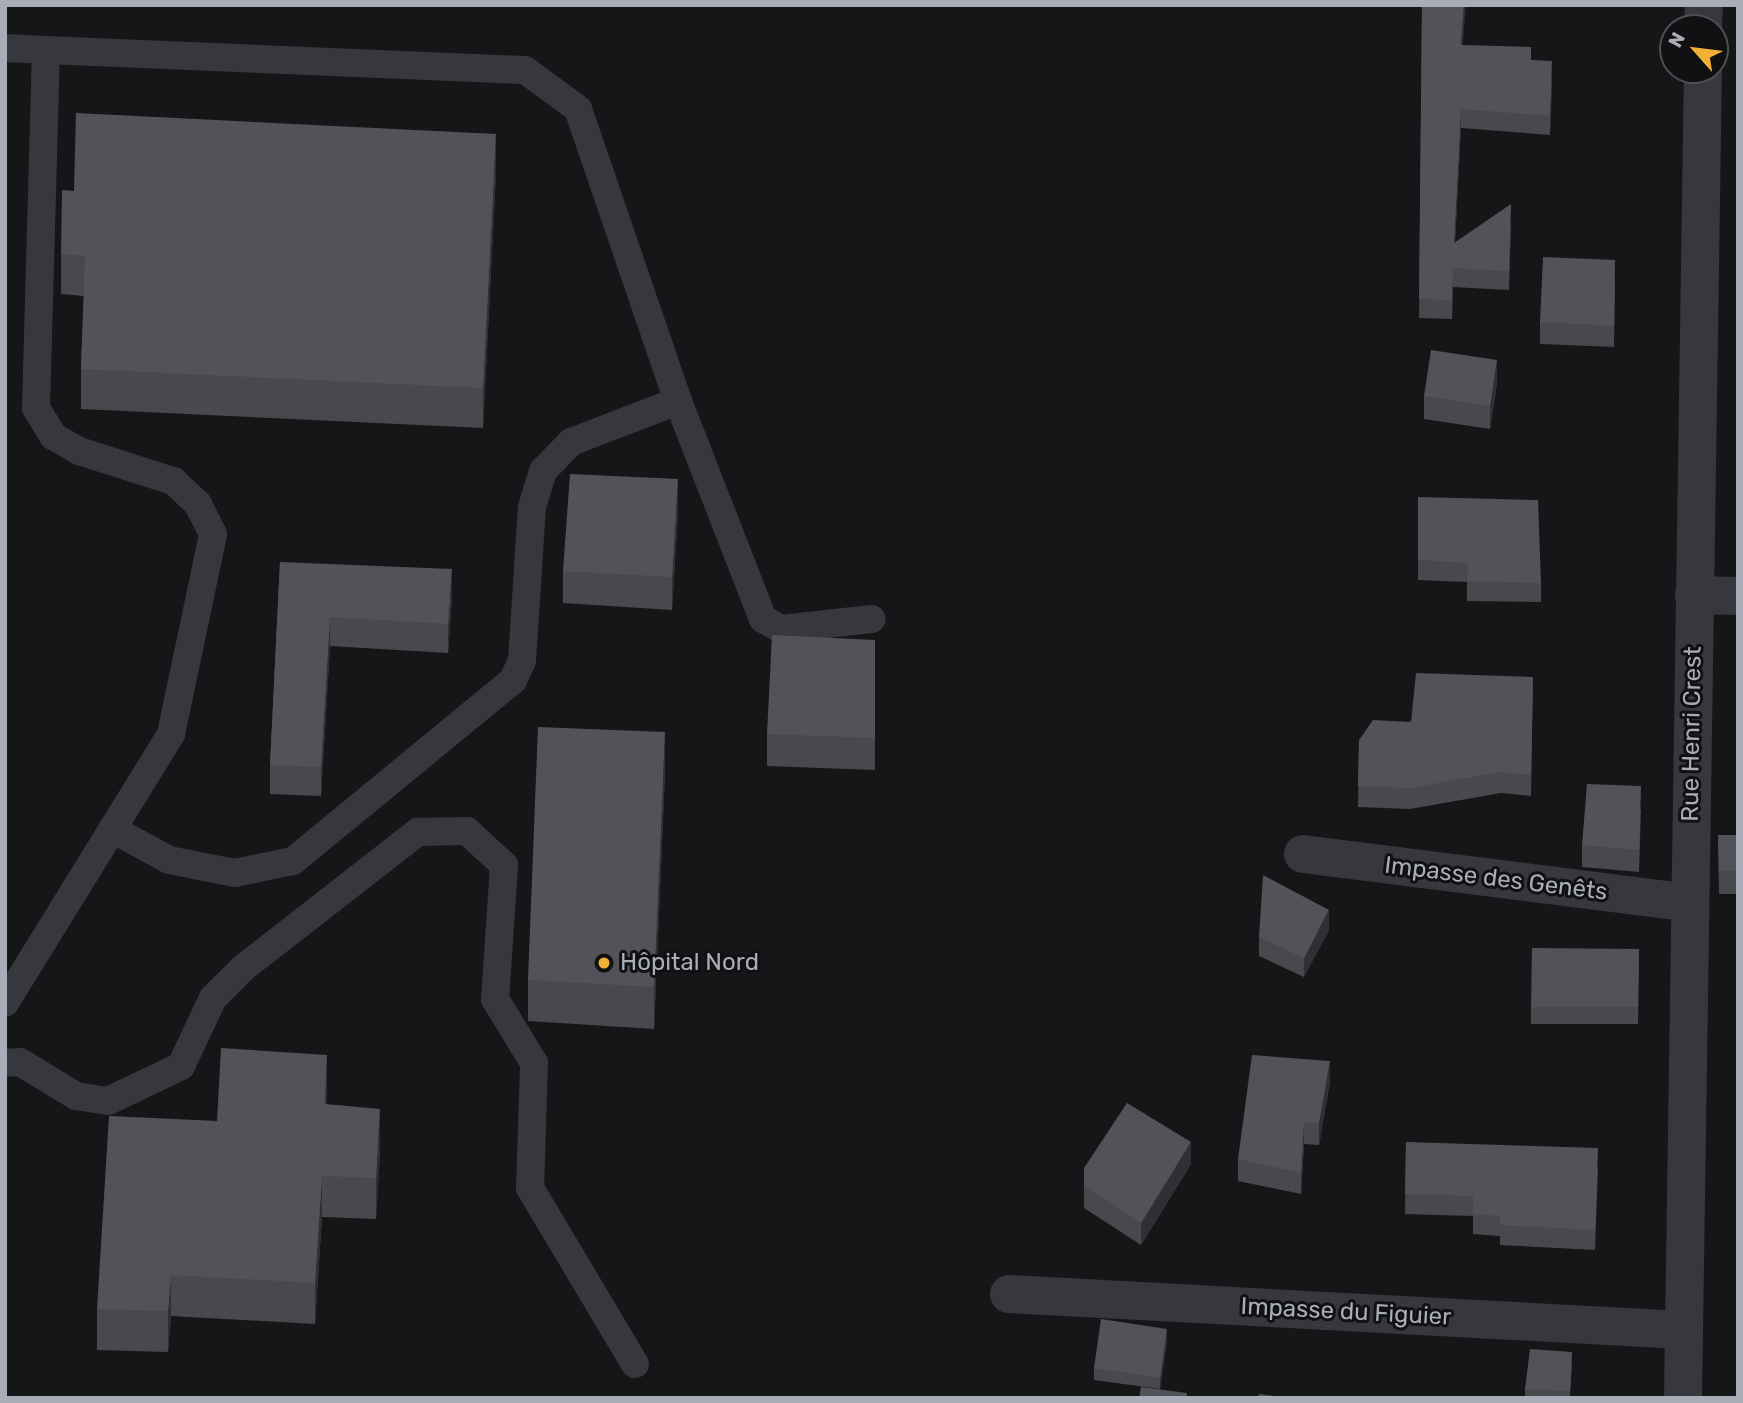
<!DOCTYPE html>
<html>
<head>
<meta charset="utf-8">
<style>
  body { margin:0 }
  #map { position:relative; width:1743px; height:1403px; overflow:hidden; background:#161618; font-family:Rubik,sans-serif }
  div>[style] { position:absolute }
  .lane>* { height:28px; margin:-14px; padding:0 14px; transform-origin:14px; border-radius:14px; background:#37383d }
  .street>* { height:38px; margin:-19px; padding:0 19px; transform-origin:19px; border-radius:19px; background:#37383d }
  .wall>* { inset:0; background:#47494d }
  .shaded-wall>* { inset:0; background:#2f3033 }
  .building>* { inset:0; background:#525359 }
  .dots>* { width:19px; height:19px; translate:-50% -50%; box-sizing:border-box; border:4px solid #111113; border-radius:50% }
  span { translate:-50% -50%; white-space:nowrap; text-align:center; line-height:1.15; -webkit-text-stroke:6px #111113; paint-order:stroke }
  .street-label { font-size:24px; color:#a8adb8 }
  .poi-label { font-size:24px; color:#a8adb8 }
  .left { translate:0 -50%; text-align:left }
  .frame { position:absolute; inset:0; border:7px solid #a8adb8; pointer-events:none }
  .north { position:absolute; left:1659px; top:14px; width:70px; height:70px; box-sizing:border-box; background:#111113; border:2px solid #4d4f55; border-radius:50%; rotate:298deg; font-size:19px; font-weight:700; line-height:28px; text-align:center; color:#a8adb8 }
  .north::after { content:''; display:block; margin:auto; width:24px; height:32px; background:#f2b134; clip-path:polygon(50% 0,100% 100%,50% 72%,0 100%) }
</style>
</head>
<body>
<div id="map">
  <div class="lane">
    <i style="left:5px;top:48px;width:41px;rotate:2.8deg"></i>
    <i style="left:112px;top:829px;width:65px;rotate:28.5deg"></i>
    <i style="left:169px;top:860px;width:67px;rotate:11.1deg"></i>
    <i style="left:235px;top:873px;width:59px;rotate:-11.7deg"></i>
    <i style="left:293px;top:861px;width:285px;rotate:-39.4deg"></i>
    <i style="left:513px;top:680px;width:21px;rotate:-65deg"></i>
    <i style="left:522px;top:661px;width:154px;rotate:-86.3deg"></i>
    <i style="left:532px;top:507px;width:38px;rotate:-73deg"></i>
    <i style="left:543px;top:471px;width:40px;rotate:-46deg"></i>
    <i style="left:571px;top:442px;width:115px;rotate:-21deg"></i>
    <i style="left:5px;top:1003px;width:316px;rotate:-58.3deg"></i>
    <i style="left:171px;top:734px;width:204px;rotate:-78.1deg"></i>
    <i style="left:213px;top:534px;width:34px;rotate:-117deg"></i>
    <i style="left:198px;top:504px;width:34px;rotate:-137deg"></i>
    <i style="left:173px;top:481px;width:99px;rotate:-162.3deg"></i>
    <i style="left:79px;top:451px;width:30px;rotate:-150deg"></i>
    <i style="left:53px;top:436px;width:33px;rotate:-121deg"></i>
    <i style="left:36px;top:408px;width:358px;rotate:-88.4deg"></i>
    <i style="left:46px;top:50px;width:479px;rotate:2.4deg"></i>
    <i style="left:525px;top:70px;width:66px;rotate:36.3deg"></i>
    <i style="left:578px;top:109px;width:309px;rotate:71.1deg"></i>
    <i style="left:678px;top:401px;width:234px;rotate:68.7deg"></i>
    <i style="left:763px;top:619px;width:21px;rotate:29deg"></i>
    <i style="left:781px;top:629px;width:91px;rotate:-6.3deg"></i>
    <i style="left:5px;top:1063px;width:15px;rotate:-4deg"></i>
    <i style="left:20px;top:1062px;width:66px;rotate:31.3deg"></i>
    <i style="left:76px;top:1096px;width:32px;rotate:9deg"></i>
    <i style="left:108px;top:1101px;width:81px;rotate:-25.6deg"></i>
    <i style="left:181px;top:1066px;width:75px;rotate:-64.8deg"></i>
    <i style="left:213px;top:998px;width:42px;rotate:-45deg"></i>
    <i style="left:243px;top:968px;width:222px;rotate:-37.9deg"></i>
    <i style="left:418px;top:832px;width:49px;rotate:-1.2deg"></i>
    <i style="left:467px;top:831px;width:50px;rotate:42.6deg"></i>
    <i style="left:504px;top:865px;width:134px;rotate:93.8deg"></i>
    <i style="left:495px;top:999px;width:75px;rotate:58.6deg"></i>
    <i style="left:534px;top:1063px;width:125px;rotate:91.8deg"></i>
    <i style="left:530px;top:1188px;width:205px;rotate:59.2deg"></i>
  </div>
  <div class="street">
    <i style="left:1703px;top:28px;width:23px;rotate:-88deg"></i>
    <i style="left:1694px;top:595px;width:44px;rotate:1.3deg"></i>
    <i style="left:1303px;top:854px;width:389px;rotate:7.2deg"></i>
    <i style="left:1009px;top:1294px;width:674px;rotate:3.06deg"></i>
    <i style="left:1683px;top:1398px;width:1328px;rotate:-89.14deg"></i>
  </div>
  <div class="wall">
    <i style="clip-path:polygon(1422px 5px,1463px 45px,1531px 60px,1552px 80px,1550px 135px,1461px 128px,1455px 242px,1511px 223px,1509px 290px,1453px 287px,1452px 319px,1419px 318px)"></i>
    <i style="clip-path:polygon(496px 174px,483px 428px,81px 409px,81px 369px,84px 296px,61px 294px,61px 254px,74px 191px)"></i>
    <i style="clip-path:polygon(1615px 281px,1614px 347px,1540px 344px,1540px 322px)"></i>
    <i style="clip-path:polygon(1497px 383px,1490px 429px,1424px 419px,1424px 396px)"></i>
    <i style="clip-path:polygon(1418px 497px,1541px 583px,1541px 602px,1467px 601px,1467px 582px,1418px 580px)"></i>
    <i style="clip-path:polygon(678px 511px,672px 610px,563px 603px,563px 571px)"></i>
    <i style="clip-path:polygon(280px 562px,452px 598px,448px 653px,330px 646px,321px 796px,270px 794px,270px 765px)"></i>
    <i style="clip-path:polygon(875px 640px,875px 770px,767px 766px,767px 734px)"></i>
    <i style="clip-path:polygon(1533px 677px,1531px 796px,1501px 793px,1410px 809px,1358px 807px,1359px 740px)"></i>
    <i style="clip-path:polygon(665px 773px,654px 1029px,528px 1021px,528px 980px)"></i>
    <i style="clip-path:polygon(1641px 809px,1639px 872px,1582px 867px,1582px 845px)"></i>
    <i style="clip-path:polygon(1718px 835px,1738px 835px,1738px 894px,1719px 894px)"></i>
    <i style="clip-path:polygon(1329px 930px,1304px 977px,1259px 956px,1259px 937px)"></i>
    <i style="clip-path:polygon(1639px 949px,1638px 1024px,1531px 1024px,1531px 1007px)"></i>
    <i style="clip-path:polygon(1330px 1082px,1319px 1145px,1304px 1144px,1301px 1194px,1238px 1181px,1238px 1159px)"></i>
    <i style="clip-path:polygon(327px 1104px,380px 1150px,376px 1219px,322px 1217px,315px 1324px,171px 1316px,168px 1352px,97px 1350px,97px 1309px,217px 1121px)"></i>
    <i style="clip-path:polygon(1406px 1142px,1598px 1168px,1595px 1250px,1500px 1245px,1500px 1236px,1473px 1234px,1473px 1216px,1405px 1214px)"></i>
    <i style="clip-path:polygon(1191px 1164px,1141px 1245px,1084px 1208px,1084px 1185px)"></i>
    <i style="clip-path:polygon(1167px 1341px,1160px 1389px,1094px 1380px,1094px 1368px)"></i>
    <i style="clip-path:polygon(1572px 1363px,1570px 1398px,1525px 1398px,1525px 1389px)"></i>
  </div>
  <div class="shaded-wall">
    <i style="clip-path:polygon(1464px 5px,1466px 5px,1461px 64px,1461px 45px)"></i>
    <i style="clip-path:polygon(1552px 61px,1552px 80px,1550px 135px,1550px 116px)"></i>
    <i style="clip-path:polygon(1461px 109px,1461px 128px,1454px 262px,1454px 243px)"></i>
    <i style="clip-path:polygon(496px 134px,496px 174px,483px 428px,483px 388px)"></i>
    <i style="clip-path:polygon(1511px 204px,1511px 223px,1509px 290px,1509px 271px)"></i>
    <i style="clip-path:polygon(1453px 268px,1453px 287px,1452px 319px,1452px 300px)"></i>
    <i style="clip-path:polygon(1497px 360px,1497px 383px,1490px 429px,1490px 406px)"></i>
    <i style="clip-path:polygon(678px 479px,678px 511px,672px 610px,672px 577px)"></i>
    <i style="clip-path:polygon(452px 569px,452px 598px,448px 653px,448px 624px)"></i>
    <i style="clip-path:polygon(330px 617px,330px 646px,321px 796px,321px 767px)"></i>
    <i style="clip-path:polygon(665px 732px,665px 773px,654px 1029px,654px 987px)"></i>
    <i style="clip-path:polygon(1329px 910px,1329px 930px,1304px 977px,1304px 958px)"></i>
    <i style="clip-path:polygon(327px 1055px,327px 1096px,325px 1145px,325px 1104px)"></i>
    <i style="clip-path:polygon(1330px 1061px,1330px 1082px,1319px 1145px,1319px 1123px)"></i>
    <i style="clip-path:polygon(380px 1109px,380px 1150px,376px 1219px,376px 1178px)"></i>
    <i style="clip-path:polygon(1304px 1123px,1304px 1144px,1301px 1194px,1301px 1173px)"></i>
    <i style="clip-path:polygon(1191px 1142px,1191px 1164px,1141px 1245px,1141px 1223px)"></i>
    <i style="clip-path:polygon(322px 1176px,322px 1217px,315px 1324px,315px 1283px)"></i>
    <i style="clip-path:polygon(171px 1275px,171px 1316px,168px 1352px,168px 1311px)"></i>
    <i style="clip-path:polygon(1167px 1329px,1167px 1341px,1160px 1389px,1160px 1378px)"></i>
  </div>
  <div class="building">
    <i style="clip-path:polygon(1422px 5px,1464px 5px,1461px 45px,1531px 47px,1531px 60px,1552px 61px,1550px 116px,1461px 109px,1454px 243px,1511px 204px,1509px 271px,1453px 268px,1452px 300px,1419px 299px)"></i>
    <i style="clip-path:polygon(76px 113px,496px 134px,483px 388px,81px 369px,85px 256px,61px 254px,62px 190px,74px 191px)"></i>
    <i style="clip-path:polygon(1543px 257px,1615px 260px,1614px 326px,1540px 322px)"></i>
    <i style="clip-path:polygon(1431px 350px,1497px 360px,1490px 406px,1424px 396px)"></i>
    <i style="clip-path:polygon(570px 474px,678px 479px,672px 577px,563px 571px)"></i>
    <i style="clip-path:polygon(1418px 497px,1538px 500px,1541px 583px,1467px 581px,1468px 563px,1418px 560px)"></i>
    <i style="clip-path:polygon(280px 562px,452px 569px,448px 624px,330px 617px,321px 767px,270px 765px)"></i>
    <i style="clip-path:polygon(772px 635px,875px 640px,875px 738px,767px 734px)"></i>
    <i style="clip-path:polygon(1416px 673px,1533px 677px,1531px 775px,1501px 772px,1410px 788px,1358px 786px,1359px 740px,1373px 720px,1411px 722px)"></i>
    <i style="clip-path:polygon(538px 727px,665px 732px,654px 987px,528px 980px)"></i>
    <i style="clip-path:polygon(1587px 784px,1641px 786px,1639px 850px,1582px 845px)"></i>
    <i style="clip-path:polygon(1718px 835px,1738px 835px,1738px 871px,1719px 871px)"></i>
    <i style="clip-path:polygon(1263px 875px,1329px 910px,1304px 958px,1259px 937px)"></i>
    <i style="clip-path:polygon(1532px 948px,1639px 949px,1638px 1007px,1531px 1007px)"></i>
    <i style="clip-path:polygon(221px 1048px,327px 1055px,325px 1104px,380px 1109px,376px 1178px,322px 1176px,315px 1283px,171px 1275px,168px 1311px,97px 1309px,109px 1116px,217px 1121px)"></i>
    <i style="clip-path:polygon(1252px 1055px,1330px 1061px,1319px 1123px,1304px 1123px,1301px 1173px,1238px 1159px)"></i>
    <i style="clip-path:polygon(1127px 1103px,1191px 1142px,1141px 1223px,1084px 1185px,1084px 1168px)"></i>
    <i style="clip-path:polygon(1406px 1142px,1598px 1148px,1595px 1230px,1500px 1225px,1500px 1216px,1473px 1214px,1473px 1196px,1405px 1194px)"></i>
    <i style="clip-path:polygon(1101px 1319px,1167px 1329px,1160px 1378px,1094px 1368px)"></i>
    <i style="clip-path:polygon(1530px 1349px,1572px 1352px,1570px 1391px,1525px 1389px)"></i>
    <i style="clip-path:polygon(1141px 1387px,1187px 1393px,1187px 1398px,1139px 1398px)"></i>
    <i style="clip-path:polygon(1259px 1394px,1288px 1398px,1258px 1398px)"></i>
  </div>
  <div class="dots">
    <i style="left:604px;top:963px;background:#f2b134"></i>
  </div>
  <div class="street-label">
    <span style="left:1692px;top:734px;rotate:-89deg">Rue Henri Crest</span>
    <span style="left:1496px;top:879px;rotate:7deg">Impasse des Genêts</span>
    <span style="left:1346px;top:1312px;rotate:3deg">Impasse du Figuier</span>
  </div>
  <div class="poi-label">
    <span class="left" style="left:620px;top:963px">Hôpital Nord</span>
  </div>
  <div class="frame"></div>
  <div class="north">N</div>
</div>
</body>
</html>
